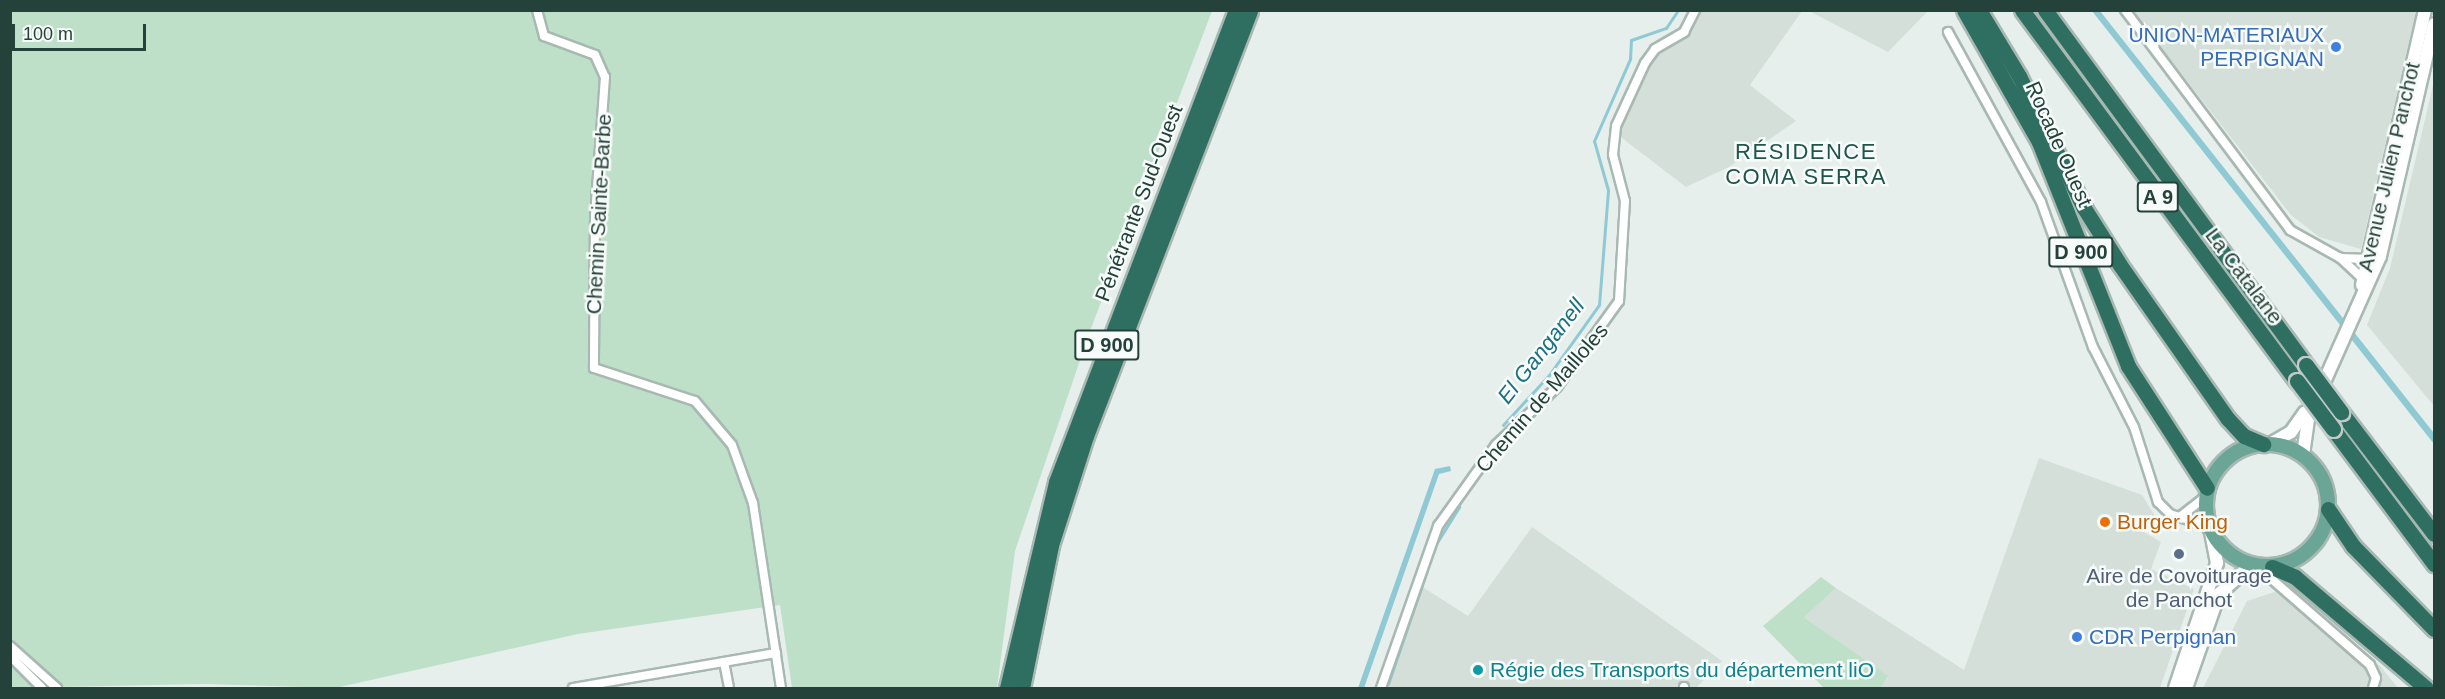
<!DOCTYPE html>
<html>
<head>
<meta charset="utf-8">
<style>
  body { margin:0 }
  #map { position:relative; width:2445px; height:699px; overflow:hidden; background:#e6efeb; font-family:Arial,sans-serif }
  div>[style] { position:absolute }
  .built>* { inset:0; background:#d4dfda }
  .green>* { inset:0; background:#bfe0c8 }
  .water>* { inset:0; background:#8ec9d4 }
  .stream>* { height:3px; margin:-1.5px; padding:0 1.5px; transform-origin:1.5px; border-radius:1.5px; background:#8ec9d4 }
  .roads { filter:drop-shadow(2px 0 #a8b8b2) drop-shadow(-2px 0 #a8b8b2) drop-shadow(0 2px #a8b8b2) drop-shadow(0 -2px #a8b8b2) }
  .street>* { height:8px; margin:-4px; padding:0 4px; transform-origin:4px; border-radius:4px; background:#fff }
  .secondary>* { height:12px; margin:-6px; padding:0 6px; transform-origin:6px; border-radius:6px; background:#fff }
  .primary>* { height:14px; margin:-7px; padding:0 7px; transform-origin:7px; border-radius:7px; background:#6aa596 }
  .primary>.ring { margin:-7px; padding:0; box-sizing:content-box; background:none; border:14px solid #6aa596; border-radius:50% }
  .highway>* { height:15px; margin:-7.5px; padding:0 7.5px; transform-origin:7.5px; border-radius:7.5px; background:#2f6f62 }
  .bridges { filter:drop-shadow(2px 0 #c2cac8) drop-shadow(-2px 0 #c2cac8) drop-shadow(0 2px #c2cac8) drop-shadow(0 -2px #c2cac8) }
  .highway-bridge>* { height:15px; margin:-7.5px; padding:0 7.5px; transform-origin:7.5px; border-radius:7.5px; background:#2f6f62 }
  .dots>* { width:16px; height:16px; translate:-50% -50%; box-sizing:border-box; border:3px solid #f7fbf9; border-radius:50% }
  span { translate:-50% -50%; white-space:nowrap; text-align:center; line-height:1.15; -webkit-text-stroke:5px #f7fbf9; paint-order:stroke }
  .shield-label span { padding:2px 4px; background:#f7fbf9; border:2px solid; border-radius:4px; -webkit-text-stroke-width:0 }
  .shield-label { font-size:20px; color:#24423a; font-weight:700 }
  .shop-label { font-size:21px; color:#366cbe }
  .right { translate:-100% -50%; text-align:right }
  .left { translate:0 -50%; text-align:left }
  .street-label { font-size:21px; color:#24423a }
  .food-label { font-size:21px; color:#c56008 }
  .service-label { font-size:21px; color:#4e5e75 }
  .culture-label { font-size:21px; color:#0d838f }
  .neighbourhood-label { font-size:22px; color:#1f5548; letter-spacing:1.5px }
  .water-label { font-size:22px; color:#1c6f80; font-style:italic }
  .frame { position:absolute; inset:0; border:12px solid #24423a; pointer-events:none }
  .scale { position:absolute; left:12px; top:24px; width:134px; height:27px; box-sizing:border-box; border:3px solid #24423a; border-top:0; padding-left:8px; font-size:18px; line-height:21px; white-space:nowrap; color:#24423a; -webkit-text-stroke:4px #f7fbf9; paint-order:stroke }
</style>
</head>
<body>
<div id="map">
  <div class="built">
    <i style="clip-path:polygon(1699px 11px,1802px 11px,1750px 85px,1796px 121px,1729px 167px,1686px 187px,1618px 135px,1648px 65px,1658px 52px,1686px 35px)"></i>
    <i style="clip-path:polygon(1809px 11px,1928px 11px,1888px 52px)"></i>
    <i style="clip-path:polygon(2133px 11px,2416px 11px,2361px 249px,2319px 237px,2291px 215px)"></i>
    <i style="clip-path:polygon(2434px 81px,2434px 406px,2367px 325px,2390px 268px)"></i>
    <i style="clip-path:polygon(2039px 458px,2142px 495px,2155px 516px,2142px 531px,2161px 542px,2151px 569px,2194px 589px,2160px 688px,1881px 688px,1888px 677px,1803px 616px,1836px 588px,1964px 670px)"></i>
    <i style="clip-path:polygon(1532px 527px,1722px 661px,1696px 688px,1386px 688px,1421px 586px,1468px 616px)"></i>
    <i style="clip-path:polygon(2287px 588px,2380px 666px,2398px 688px,2203px 688px,2247px 601px)"></i>
  </div>
  <div class="green">
    <i style="clip-path:polygon(10px 11px,1212px 11px,1090px 331px,1015px 551px,997px 688px,792px 688px,780px 605px,578px 634px,335px 688px,204px 684px,11px 688px)"></i>
    <i style="clip-path:polygon(1821px 577px,1836px 588px,1804px 617px,1888px 676px,1881px 688px,1824px 688px,1763px 626px)"></i>
  </div>
  <div class="water">
    <i style="clip-path:polygon(2092px 11px,2100px 11px,2433px 432px,2434px 444px)"></i>
    <i style="clip-path:polygon(1450px 466px,1451px 471px,1439px 474px,1364px 688px,1358px 688px,1435px 469px)"></i>
  </div>
  <div class="stream">
    <i style="left:1503px;top:425px;width:68px;rotate:-47.4deg"></i>
    <i style="left:1549px;top:375px;width:86px;rotate:-54.5deg"></i>
    <i style="left:1599px;top:305px;width:115px;rotate:-85.5deg"></i>
    <i style="left:1608px;top:190px;width:51px;rotate:-105.9deg"></i>
    <i style="left:1594px;top:141px;width:90px;rotate:-66.3deg"></i>
    <i style="left:1630px;top:59px;width:19px;rotate:-87deg"></i>
    <i style="left:1631px;top:40px;width:37px;rotate:-19deg"></i>
    <i style="left:1666px;top:28px;width:22px;rotate:-56deg"></i>
    <i style="left:1469px;top:476px;width:22px;rotate:-60deg"></i>
    <i style="left:1436px;top:544px;width:44px;rotate:-58.1deg"></i>
    <i style="left:1388px;top:684px;width:120px;rotate:-71.1deg"></i>
  </div>
  <div class="roads">
    <div class="street">
      <i style="left:537px;top:10px;width:27px;rotate:75deg"></i>
      <i style="left:544px;top:36px;width:54px;rotate:20.4deg"></i>
      <i style="left:595px;top:55px;width:24px;rotate:66deg"></i>
      <i style="left:605px;top:77px;width:139px;rotate:94.1deg"></i>
      <i style="left:595px;top:216px;width:152px;rotate:90.4deg"></i>
      <i style="left:594px;top:368px;width:106px;rotate:18.1deg"></i>
      <i style="left:695px;top:401px;width:57px;rotate:49.9deg"></i>
      <i style="left:732px;top:445px;width:62px;rotate:70.1deg"></i>
      <i style="left:753px;top:503px;width:187px;rotate:81.4deg"></i>
      <i style="left:2125px;top:10px;width:275px;rotate:53.1deg"></i>
      <i style="left:2290px;top:230px;width:57px;rotate:29.2deg"></i>
      <i style="left:1948px;top:32px;width:194px;rotate:61.3deg"></i>
      <i style="left:2041px;top:202px;width:154px;rotate:70.3deg"></i>
      <i style="left:2093px;top:347px;width:90px;rotate:62.9deg"></i>
      <i style="left:2134px;top:427px;width:79px;rotate:72.3deg"></i>
      <i style="left:2158px;top:502px;width:17px;rotate:45deg"></i>
      <i style="left:2170px;top:514px;width:42px;rotate:18deg"></i>
      <i style="left:2364px;top:280px;width:33px;rotate:-137deg"></i>
      <i style="left:2340px;top:258px;width:30px;rotate:2deg"></i>
      <i style="left:2181px;top:516px;width:31px;rotate:-38deg"></i>
      <i style="left:2259px;top:568px;width:147px;rotate:41.1deg"></i>
      <i style="left:2370px;top:665px;width:14px;rotate:65deg"></i>
      <i style="left:2376px;top:678px;width:10px;rotate:107deg"></i>
      <i style="left:10px;top:646px;width:63px;rotate:41.8deg"></i>
      <i style="left:10px;top:656px;width:45px;rotate:45deg"></i>
      <i style="left:724px;top:662px;width:26px;rotate:79deg"></i>
      <i style="left:573px;top:688px;width:206px;rotate:-9.8deg"></i>
      <i style="left:1381px;top:688px;width:172px;rotate:-70.6deg"></i>
      <i style="left:1438px;top:526px;width:100px;rotate:-54.4deg"></i>
      <i style="left:1496px;top:445px;width:84px;rotate:-43.6deg"></i>
      <i style="left:1557px;top:387px;width:106px;rotate:-54.2deg"></i>
      <i style="left:1619px;top:301px;width:100px;rotate:-86.6deg"></i>
      <i style="left:1625px;top:201px;width:48px;rotate:-104.6deg"></i>
      <i style="left:1613px;top:155px;width:29px;rotate:-84deg"></i>
      <i style="left:1616px;top:126px;width:69px;rotate:-65.3deg"></i>
      <i style="left:1645px;top:63px;width:17px;rotate:-54deg"></i>
      <i style="left:1655px;top:49px;width:34px;rotate:-30deg"></i>
      <i style="left:1684px;top:32px;width:25px;rotate:-63deg"></i>
      <i style="left:1684px;top:688px;width:1px;rotate:-90deg"></i>
    </div>
    <div class="secondary">
      <i style="left:2362px;top:285px;width:282px;rotate:-77.1deg"></i>
      <i style="left:2272px;top:443px;width:22px;rotate:-30deg"></i>
      <i style="left:2291px;top:432px;width:24px;rotate:-55deg"></i>
      <i style="left:2303px;top:455px;width:37px;rotate:-82deg"></i>
      <i style="left:2308px;top:418px;width:177px;rotate:-66deg"></i>
      <i style="left:2380px;top:256px;width:238px;rotate:-76.9deg"></i>
      <i style="left:2175px;top:688px;width:132px;rotate:-71.4deg"></i>
      <i style="left:2217px;top:563px;width:32px;rotate:-101deg"></i>
      <i style="left:2186px;top:688px;width:100px;rotate:-70.7deg"></i>
      <i style="left:2219px;top:594px;width:43px;rotate:-42.2deg"></i>
    </div>
    <div class="primary">
      <i class="ring" style="left:2206px;top:444px;width:108px;height:108px"></i>
    </div>
    <div class="highway">
      <i style="left:1964px;top:10px;width:152px;rotate:60.4deg"></i>
      <i style="left:2039px;top:142px;width:241px;rotate:68.3deg"></i>
      <i style="left:2128px;top:366px;width:145px;rotate:57.1deg"></i>
      <i style="left:1979px;top:10px;width:77px;rotate:58.8deg"></i>
      <i style="left:2019px;top:76px;width:147px;rotate:63.8deg"></i>
      <i style="left:2084px;top:208px;width:67px;rotate:57.7deg"></i>
      <i style="left:2120px;top:265px;width:188px;rotate:55deg"></i>
      <i style="left:2228px;top:419px;width:23px;rotate:47deg"></i>
      <i style="left:2244px;top:436px;width:21px;rotate:23deg"></i>
      <i style="left:2022px;top:10px;width:462px;rotate:53.5deg"></i>
      <i style="left:2045px;top:10px;width:441px;rotate:53.7deg"></i>
      <i style="left:2341px;top:412px;width:153px;rotate:52.7deg"></i>
      <i style="left:2333px;top:429px;width:169px;rotate:53.2deg"></i>
      <i style="left:2328px;top:509px;width:45px;rotate:56deg"></i>
      <i style="left:2353px;top:546px;width:116px;rotate:45.7deg"></i>
      <i style="left:2272px;top:567px;width:25px;rotate:23deg"></i>
      <i style="left:2295px;top:577px;width:172px;rotate:40.3deg"></i>
      <i style="left:1007px;top:688px;width:212px;rotate:-76.6deg"></i>
      <i style="left:1056px;top:482px;width:505px;rotate:-69.13deg"></i>
      <i style="left:1022px;top:688px;width:146px;rotate:-78.5deg"></i>
      <i style="left:1051px;top:545px;width:114px;rotate:-72.2deg"></i>
      <i style="left:1086px;top:436px;width:456px;rotate:-68.9deg"></i>
    </div>
  </div>
  <div class="bridges">
    <div class="highway-bridge">
      <i style="left:2306px;top:365px;width:59px;rotate:53.3deg"></i>
      <i style="left:2297px;top:381px;width:60px;rotate:53.1deg"></i>
    </div>
  </div>
  <div class="dots">
    <i style="left:2336px;top:47px;background:#3f7fe0"></i>
    <i style="left:2105px;top:522px;background:#e8710a"></i>
    <i style="left:2179px;top:554px;background:#5c6f8a"></i>
    <i style="left:2077px;top:637px;background:#3f7fe0"></i>
    <i style="left:1478px;top:670px;background:#0f9aa8"></i>
  </div>
  <div class="shield-label">
    <span style="left:2158px;top:197px">A 9</span>
    <span style="left:2081px;top:252px">D 900</span>
    <span style="left:1107px;top:345px">D 900</span>
  </div>
  <div class="shop-label">
    <span class="right" style="left:2324px;top:47px">UNION-MATERIAUX<br>PERPIGNAN</span>
    <span class="left" style="left:2089px;top:637px">CDR Perpignan</span>
  </div>
  <div class="street-label">
    <span style="left:2059px;top:144px;rotate:66deg">Rocade Ouest</span>
    <span style="left:2389px;top:167px;rotate:-77deg">Avenue Julien Panchot</span>
    <span style="left:1139px;top:203px;rotate:-69deg">Pénétrante Sud-Ouest</span>
    <span style="left:599px;top:214px;rotate:-87deg">Chemin Sainte-Barbe</span>
    <span style="left:2244px;top:276px;rotate:53deg">La Catalane</span>
    <span style="left:1542px;top:398px;rotate:-49deg">Chemin de Mailloles</span>
  </div>
  <div class="food-label">
    <span class="left" style="left:2117px;top:522px">Burger King</span>
  </div>
  <div class="service-label">
    <span style="left:2179px;top:588px">Aire de Covoiturage<br>de Panchot</span>
  </div>
  <div class="culture-label">
    <span class="left" style="left:1490px;top:670px">Régie des Transports du département liO</span>
  </div>
  <div class="neighbourhood-label">
    <span style="left:1806px;top:164px">RÉSIDENCE<br>COMA SERRA</span>
  </div>
  <div class="water-label">
    <span style="left:1541px;top:351px;rotate:-52deg">El Ganganell</span>
  </div>
  <div class="frame"></div>
  <div class="scale">100 m</div>
</div>
</body>
</html>
